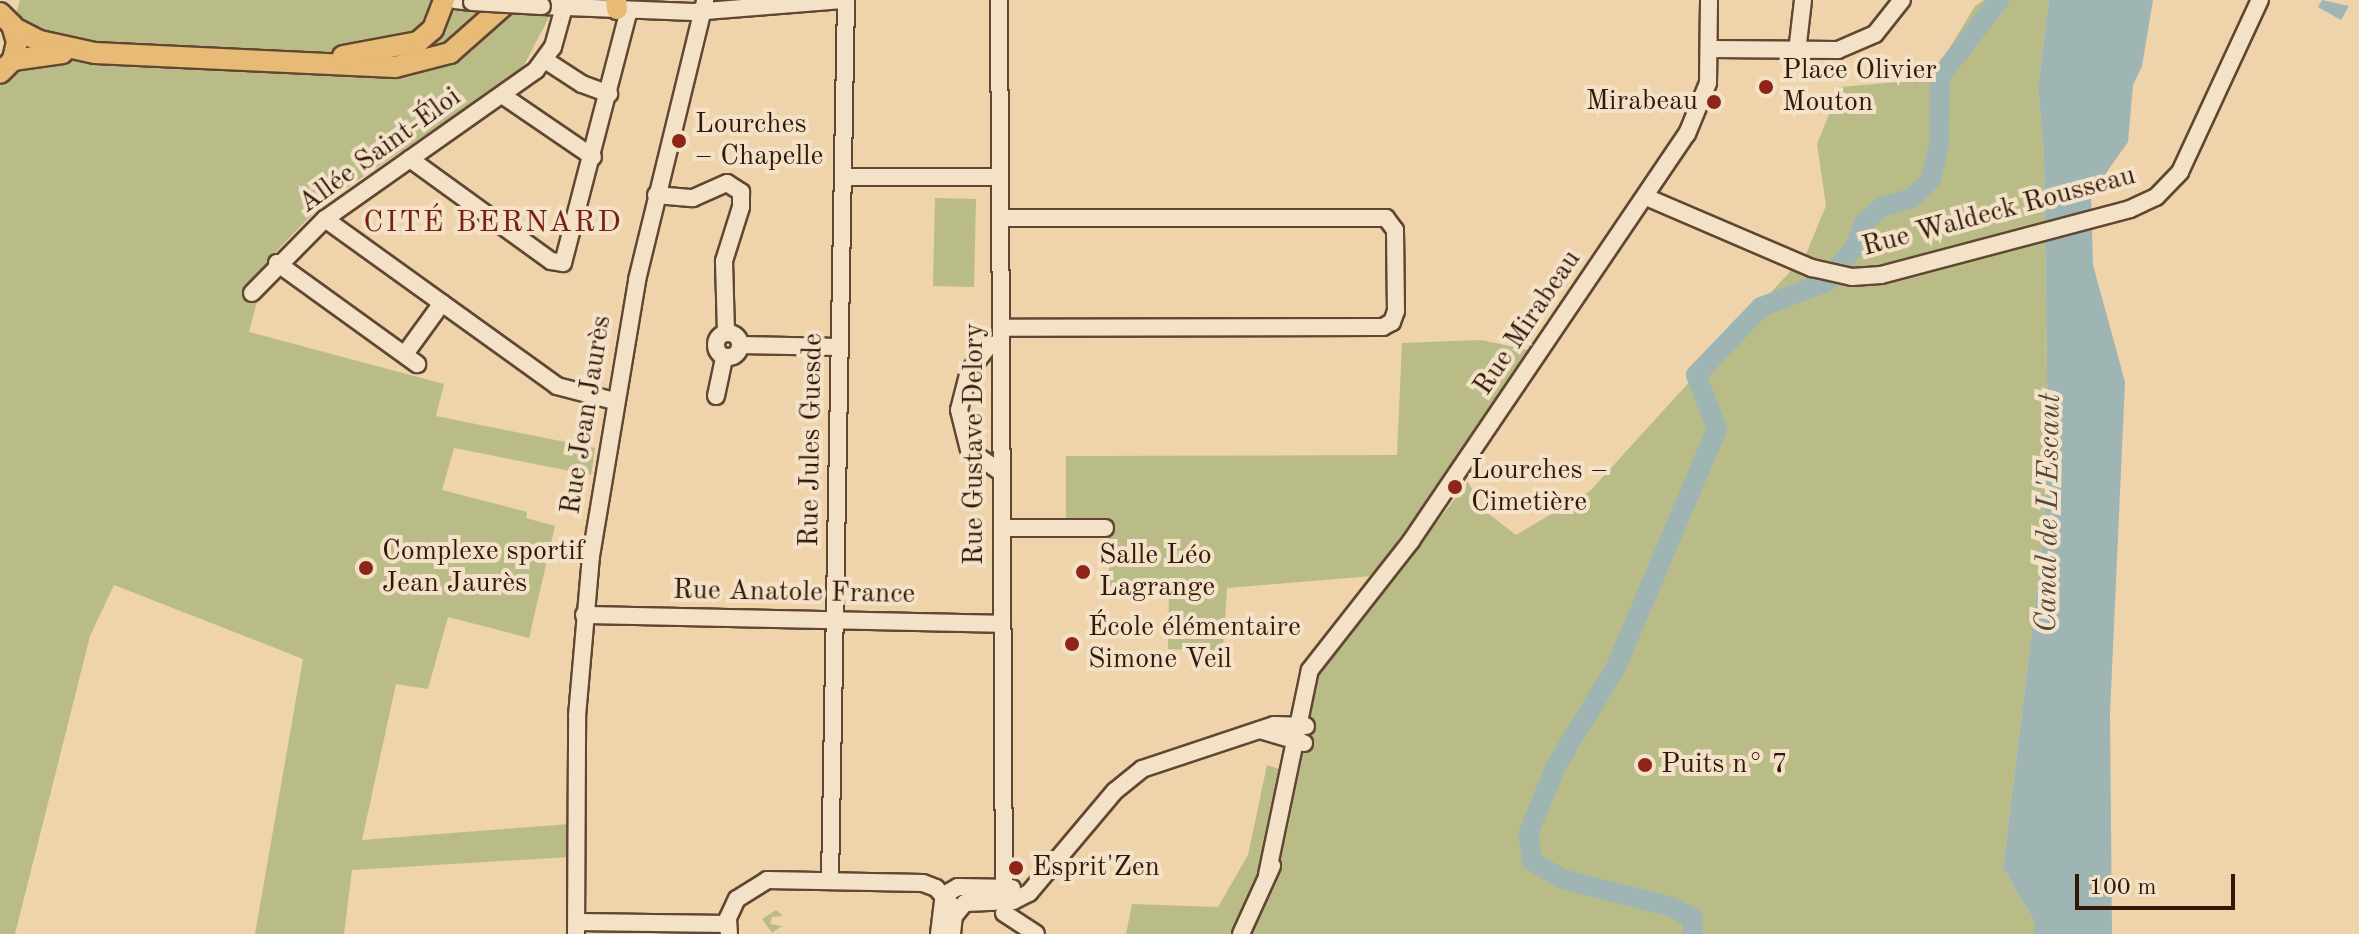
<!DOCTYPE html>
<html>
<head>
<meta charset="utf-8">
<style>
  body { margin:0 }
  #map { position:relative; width:2359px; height:934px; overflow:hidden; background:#eed3ab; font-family:"Old Standard TT",serif }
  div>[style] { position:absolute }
  .green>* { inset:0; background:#babc88 }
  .water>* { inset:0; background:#9eb5b4 }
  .river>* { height:20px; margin:-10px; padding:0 10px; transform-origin:10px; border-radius:10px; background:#9eb5b4 }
  .roads { filter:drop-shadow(2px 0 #614732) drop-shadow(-2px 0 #614732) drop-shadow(0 2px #614732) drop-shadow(0 -2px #614732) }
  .minor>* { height:16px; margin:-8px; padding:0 8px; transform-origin:8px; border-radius:8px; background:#f4e2c8 }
  .minor>.ring { margin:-8px; padding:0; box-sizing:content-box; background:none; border:16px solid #f4e2c8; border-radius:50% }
  .major>* { height:20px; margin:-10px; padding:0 10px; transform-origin:10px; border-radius:10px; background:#e7ba76 }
  .bridges { filter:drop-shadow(2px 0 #614732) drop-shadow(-2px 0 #614732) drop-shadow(0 2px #614732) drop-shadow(0 -2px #614732) }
  .minor-bridge>* { height:16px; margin:-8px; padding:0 8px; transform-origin:8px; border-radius:8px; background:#f4e2c8 }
  .dots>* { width:22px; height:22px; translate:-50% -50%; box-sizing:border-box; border:4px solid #f4e2c8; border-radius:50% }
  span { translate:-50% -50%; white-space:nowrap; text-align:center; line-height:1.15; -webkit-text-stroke:8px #f4e2c8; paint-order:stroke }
  .poi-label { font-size:28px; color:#32180a }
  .left { translate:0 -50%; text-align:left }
  .right { translate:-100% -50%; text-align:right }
  .street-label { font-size:28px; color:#32180a }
  .neighbourhood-label { font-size:30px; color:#7a1f14; letter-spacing:2px }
  .water-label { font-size:30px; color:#52473d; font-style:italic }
  .scale { position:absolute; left:2075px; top:874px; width:160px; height:36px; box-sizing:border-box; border:4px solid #32180a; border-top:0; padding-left:10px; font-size:24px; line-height:28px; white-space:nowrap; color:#32180a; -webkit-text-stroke:6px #f4e2c8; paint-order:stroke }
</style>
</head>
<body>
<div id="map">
  <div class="green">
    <i style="clip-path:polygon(20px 0,558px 0,521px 71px,321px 205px,268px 260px,249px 332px,444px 384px,436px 416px,595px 448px,591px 475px,454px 448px,442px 490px,527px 512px,526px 518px,555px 526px,529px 638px,448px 617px,428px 689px,396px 684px,362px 840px,569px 824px,570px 857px,352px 870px,344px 934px,255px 934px,303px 659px,114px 585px,90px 636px,15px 934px,0 934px,0 86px,21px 68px,46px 63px,16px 14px)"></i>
    <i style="clip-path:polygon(1984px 0,2049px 0,2038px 87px,2044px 156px,2048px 450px,2043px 540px,2003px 868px,2034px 921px,2034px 934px,1126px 934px,1132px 904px,1218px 907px,1248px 855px,1267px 765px,1283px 770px,1300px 698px,1468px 482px,1485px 511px,1516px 535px,1590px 491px,1806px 254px,1826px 206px,1817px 144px,1840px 87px,1931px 79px,1975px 6px)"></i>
    <i style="clip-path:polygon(935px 198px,976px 199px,974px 287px,933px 286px)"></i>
    <i style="clip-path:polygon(1481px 340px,1528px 350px,1457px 460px,1372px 576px,1227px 588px,1223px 651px,1168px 649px,1169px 586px,1109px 586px,1108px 523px,1066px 522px,1066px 456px,1397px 455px,1402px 343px)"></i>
    <i style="clip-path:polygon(776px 910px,783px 916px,772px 917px,770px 924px,782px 926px,772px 933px,762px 919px)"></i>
  </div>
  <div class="water">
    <i style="clip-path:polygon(2049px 0,2153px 0,2142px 66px,2133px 85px,2128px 142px,2091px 194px,2093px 265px,2125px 382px,2110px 714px,2112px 934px,2034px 934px,2034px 921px,2003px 868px,2043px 540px,2048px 450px,2044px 156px,2038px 87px)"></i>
    <i style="clip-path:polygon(2322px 0,2349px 6px,2341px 20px,2318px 7px)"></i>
  </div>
  <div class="river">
    <i style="left:1693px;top:934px;width:16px;rotate:-90deg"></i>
    <i style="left:1693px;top:918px;width:28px;rotate:-154deg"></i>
    <i style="left:1668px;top:906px;width:109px;rotate:-165.7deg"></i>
    <i style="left:1562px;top:879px;width:35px;rotate:-149deg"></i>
    <i style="left:1532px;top:861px;width:27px;rotate:-98deg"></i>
    <i style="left:1528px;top:834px;width:76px;rotate:-67.5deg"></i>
    <i style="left:1557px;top:764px;width:111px;rotate:-58.6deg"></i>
    <i style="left:1615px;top:669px;width:261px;rotate:-67deg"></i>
    <i style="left:1717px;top:429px;width:58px;rotate:-111.3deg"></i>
    <i style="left:1696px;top:375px;width:94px;rotate:-46.3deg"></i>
    <i style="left:1761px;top:307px;width:70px;rotate:-21deg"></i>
    <i style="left:1826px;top:282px;width:48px;rotate:-51deg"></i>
    <i style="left:1856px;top:245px;width:23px;rotate:-70deg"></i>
    <i style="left:1864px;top:223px;width:22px;rotate:-43deg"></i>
    <i style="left:1880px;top:208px;width:35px;rotate:-18deg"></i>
    <i style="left:1913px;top:197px;width:25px;rotate:-45deg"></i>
    <i style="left:1931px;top:179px;width:36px;rotate:-77deg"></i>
    <i style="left:1939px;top:144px;width:67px;rotate:-89.1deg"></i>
    <i style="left:1940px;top:77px;width:97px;rotate:-52.5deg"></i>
  </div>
  <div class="roads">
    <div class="minor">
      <i style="left:455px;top:0;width:17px;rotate:7deg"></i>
      <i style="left:999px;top:0;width:887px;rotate:89.68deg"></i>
      <i style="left:542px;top:6px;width:151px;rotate:2.3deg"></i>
      <i style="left:693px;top:12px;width:150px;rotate:-4.6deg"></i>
      <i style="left:1712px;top:49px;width:126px;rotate:0.5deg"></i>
      <i style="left:1838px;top:50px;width:40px;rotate:-23.4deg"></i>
      <i style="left:1875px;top:34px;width:43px;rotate:-51.5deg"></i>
      <i style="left:1797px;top:52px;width:52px;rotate:-83.4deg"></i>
      <i style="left:545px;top:60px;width:44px;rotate:33deg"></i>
      <i style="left:582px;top:84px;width:29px;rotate:20deg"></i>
      <i style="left:502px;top:95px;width:110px;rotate:34.3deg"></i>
      <i style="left:410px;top:159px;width:174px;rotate:35.9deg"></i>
      <i style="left:551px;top:261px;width:12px;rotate:9deg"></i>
      <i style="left:563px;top:263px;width:261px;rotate:-75.4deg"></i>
      <i style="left:843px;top:177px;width:157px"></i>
      <i style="left:656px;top:195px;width:37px;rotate:5deg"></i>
      <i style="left:693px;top:198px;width:37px;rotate:-24deg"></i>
      <i style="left:727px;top:183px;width:17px;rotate:33deg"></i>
      <i style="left:741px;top:192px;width:15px;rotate:90deg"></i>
      <i style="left:741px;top:207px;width:57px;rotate:107.5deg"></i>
      <i style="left:724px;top:261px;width:72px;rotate:88.4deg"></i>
      <i style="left:1646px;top:197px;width:181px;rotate:23.2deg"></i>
      <i style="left:1812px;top:268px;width:41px;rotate:12.7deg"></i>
      <i style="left:1852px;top:277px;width:29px;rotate:-4deg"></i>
      <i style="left:1881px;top:275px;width:258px;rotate:-14.8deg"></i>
      <i style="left:2130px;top:209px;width:29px;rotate:-25deg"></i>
      <i style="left:2156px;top:197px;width:35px;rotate:-46deg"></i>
      <i style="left:2180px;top:172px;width:190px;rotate:-65.1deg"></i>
      <i style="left:1000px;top:218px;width:386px"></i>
      <i style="left:1386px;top:218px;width:15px;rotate:53deg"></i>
      <i style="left:1395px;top:230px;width:81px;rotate:89.3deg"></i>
      <i style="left:1396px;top:311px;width:12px;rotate:110deg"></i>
      <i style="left:1392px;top:322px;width:10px;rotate:151deg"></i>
      <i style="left:1383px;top:327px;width:382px;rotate:179.9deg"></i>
      <i style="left:325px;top:219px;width:286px;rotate:35.7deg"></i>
      <i style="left:557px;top:386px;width:59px;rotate:14.7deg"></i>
      <i style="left:277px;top:263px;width:173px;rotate:35.8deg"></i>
      <i style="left:252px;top:293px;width:104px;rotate:-45.4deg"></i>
      <i style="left:325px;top:219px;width:258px;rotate:-35.2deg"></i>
      <i style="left:536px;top:70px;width:29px;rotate:-54deg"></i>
      <i style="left:553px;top:47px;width:41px;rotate:-74.6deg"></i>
      <i class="ring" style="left:716px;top:333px;width:8px;height:8px"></i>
      <i style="left:1001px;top:342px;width:14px;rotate:159deg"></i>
      <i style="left:988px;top:347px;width:31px;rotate:128deg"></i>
      <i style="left:969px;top:371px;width:40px;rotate:104.4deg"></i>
      <i style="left:959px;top:410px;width:41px;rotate:76deg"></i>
      <i style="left:969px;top:450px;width:40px;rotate:34.9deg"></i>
      <i style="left:740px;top:345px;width:100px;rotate:1.1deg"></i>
      <i style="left:405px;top:354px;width:63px;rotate:-54deg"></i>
      <i style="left:716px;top:396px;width:39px;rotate:-78deg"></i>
      <i style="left:1002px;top:528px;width:103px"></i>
      <i style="left:584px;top:615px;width:418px;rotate:1.2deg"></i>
      <i style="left:1260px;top:730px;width:46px;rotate:16.5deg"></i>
      <i style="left:1267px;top:875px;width:209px;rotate:-78.2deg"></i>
      <i style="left:1310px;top:670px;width:164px;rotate:-51.9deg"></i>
      <i style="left:1411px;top:541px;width:492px;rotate:-55.9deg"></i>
      <i style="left:1687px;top:134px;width:55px;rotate:-67.6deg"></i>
      <i style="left:1708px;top:83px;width:83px;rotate:-89.3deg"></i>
      <i style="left:830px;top:881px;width:881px;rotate:-88.96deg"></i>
      <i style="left:944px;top:895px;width:16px;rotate:-30deg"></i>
      <i style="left:958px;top:887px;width:54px;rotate:1.1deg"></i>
      <i style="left:1004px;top:913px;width:38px;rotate:33deg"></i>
      <i style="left:577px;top:922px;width:151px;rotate:0.8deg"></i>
      <i style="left:576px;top:934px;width:218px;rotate:-89.7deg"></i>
      <i style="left:577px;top:716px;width:161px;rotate:-85deg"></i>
      <i style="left:591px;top:556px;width:280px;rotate:-80.5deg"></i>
      <i style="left:637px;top:280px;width:288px;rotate:-76.3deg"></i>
      <i style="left:729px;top:934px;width:16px;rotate:-94deg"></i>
      <i style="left:728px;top:918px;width:21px;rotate:-65deg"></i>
      <i style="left:737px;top:899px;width:36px;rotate:-32deg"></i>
      <i style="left:767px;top:880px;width:156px;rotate:1.1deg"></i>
      <i style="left:923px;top:883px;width:14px;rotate:21deg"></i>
      <i style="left:936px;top:888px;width:31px;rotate:48deg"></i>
      <i style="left:939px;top:934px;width:39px;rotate:-83deg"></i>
      <i style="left:952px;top:934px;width:18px;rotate:-84deg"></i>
      <i style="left:954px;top:916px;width:17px;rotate:-50deg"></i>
      <i style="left:965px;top:903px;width:48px;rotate:-2.4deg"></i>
      <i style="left:1013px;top:901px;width:18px;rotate:-27deg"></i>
      <i style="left:1029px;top:893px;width:133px;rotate:-49.9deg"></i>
      <i style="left:1115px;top:791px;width:35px;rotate:-39deg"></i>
      <i style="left:1142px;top:769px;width:139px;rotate:-18.4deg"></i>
      <i style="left:1274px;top:725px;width:32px;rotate:2deg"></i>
      <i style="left:1241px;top:934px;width:75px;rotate:-65.5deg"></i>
    </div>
    <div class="major">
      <i style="left:616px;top:0;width:9px;rotate:84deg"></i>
      <i style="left:0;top:13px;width:17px;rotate:45deg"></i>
      <i style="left:12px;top:25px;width:18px;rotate:74deg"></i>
      <i style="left:17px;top:42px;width:18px;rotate:103deg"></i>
      <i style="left:13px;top:60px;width:18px;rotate:135deg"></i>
      <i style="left:14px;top:28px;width:29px;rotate:27deg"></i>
      <i style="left:40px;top:41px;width:56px;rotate:12.3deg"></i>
      <i style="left:95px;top:53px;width:300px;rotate:2.7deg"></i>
      <i style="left:395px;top:67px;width:57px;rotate:-14.3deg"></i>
      <i style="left:450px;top:53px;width:80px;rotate:-41.5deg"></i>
      <i style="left:343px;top:56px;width:76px;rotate:-10.6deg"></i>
      <i style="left:418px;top:42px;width:20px;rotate:-41deg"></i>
      <i style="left:433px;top:29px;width:31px;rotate:-69deg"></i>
      <i style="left:13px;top:60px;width:50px;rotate:-8deg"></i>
    </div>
  </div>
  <div class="bridges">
    <div class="minor-bridge">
      <i style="left:472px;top:2px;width:70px;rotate:3.3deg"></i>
    </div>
  </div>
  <div class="dots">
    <i style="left:1766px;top:87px;background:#8f2418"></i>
    <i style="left:1714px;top:102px;background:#8f2418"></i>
    <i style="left:679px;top:141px;background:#8f2418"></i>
    <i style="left:1455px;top:487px;background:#8f2418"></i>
    <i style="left:366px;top:568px;background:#8f2418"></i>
    <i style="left:1083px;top:572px;background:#8f2418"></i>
    <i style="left:1072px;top:644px;background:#8f2418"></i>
    <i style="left:1645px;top:765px;background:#8f2418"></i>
    <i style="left:1016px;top:868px;background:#8f2418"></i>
  </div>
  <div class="poi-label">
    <span class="left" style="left:1782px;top:87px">Place Olivier<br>Mouton</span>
    <span class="right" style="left:1698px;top:102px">Mirabeau</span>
    <span class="left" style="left:695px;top:141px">Lourches<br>– Chapelle</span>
    <span class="left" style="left:1471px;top:487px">Lourches –<br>Cimetière</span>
    <span class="left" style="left:382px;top:568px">Complexe sportif<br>Jean Jaurès</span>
    <span class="left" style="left:1099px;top:572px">Salle Léo<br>Lagrange</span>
    <span class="left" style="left:1088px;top:644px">École élémentaire<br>Simone Veil</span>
    <span class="left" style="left:1661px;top:765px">Puits n° 7</span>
    <span class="left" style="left:1032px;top:868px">Esprit'Zen</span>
  </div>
  <div class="street-label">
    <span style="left:380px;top:151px;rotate:-36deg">Allée Saint-Éloi</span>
    <span style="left:1999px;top:212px;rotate:-15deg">Rue Waldeck Rousseau</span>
    <span style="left:1528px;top:323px;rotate:-56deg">Rue Mirabeau</span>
    <span style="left:587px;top:415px;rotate:-81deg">Rue Jean Jaurès</span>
    <span style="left:812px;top:440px;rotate:-89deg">Rue Jules Guesde</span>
    <span style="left:975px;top:444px;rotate:-90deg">Rue Gustave Delory</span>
    <span style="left:794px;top:593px;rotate:1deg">Rue Anatole France</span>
  </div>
  <div class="neighbourhood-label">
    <span style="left:493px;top:223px">CITÉ BERNARD</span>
  </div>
  <div class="water-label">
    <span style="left:2049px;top:513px;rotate:-89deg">Canal de L'Escaut</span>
  </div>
  <div class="scale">100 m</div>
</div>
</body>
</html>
